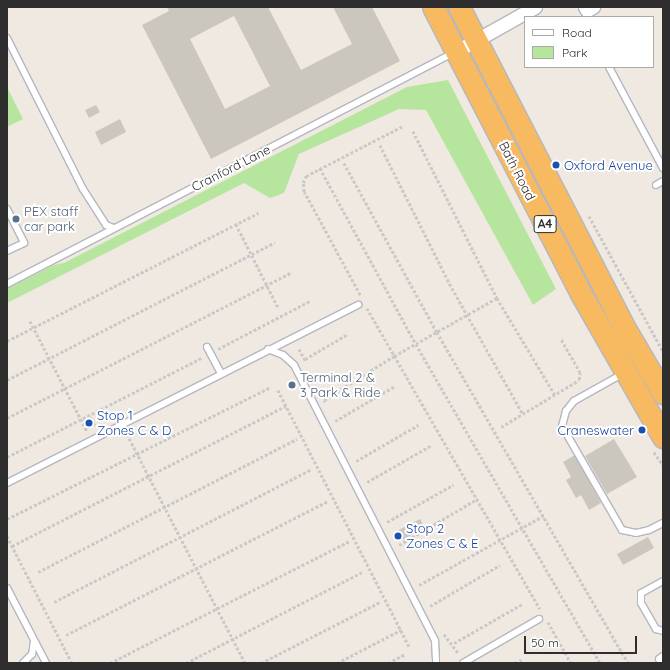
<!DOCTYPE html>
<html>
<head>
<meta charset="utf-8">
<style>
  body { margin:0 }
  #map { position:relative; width:670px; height:670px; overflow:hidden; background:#efe9e1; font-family:Quicksand,sans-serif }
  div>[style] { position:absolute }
  .green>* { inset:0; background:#b6e59e }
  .building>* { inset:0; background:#cbc7bf }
  .path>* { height:2.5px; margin-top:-1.25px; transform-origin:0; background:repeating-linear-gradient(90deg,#c9c9c9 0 3px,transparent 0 5px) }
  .roads { filter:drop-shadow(1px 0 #b4b7c1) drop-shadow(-1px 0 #b4b7c1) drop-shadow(0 1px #b4b7c1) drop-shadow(0 -1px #b4b7c1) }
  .service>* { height:6px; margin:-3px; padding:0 3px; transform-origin:3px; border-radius:3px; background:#fff }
  .minor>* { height:13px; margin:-6.5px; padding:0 6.5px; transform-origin:6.5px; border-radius:6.5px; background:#fff }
  .trunk>* { height:21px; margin:-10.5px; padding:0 10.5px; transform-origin:10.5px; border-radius:10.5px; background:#f8ba60 }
  .dots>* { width:11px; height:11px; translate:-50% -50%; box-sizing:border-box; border:2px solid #fff; border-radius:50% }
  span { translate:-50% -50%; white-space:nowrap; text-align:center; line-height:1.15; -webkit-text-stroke:4px #fff; paint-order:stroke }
  .shield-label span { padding:1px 3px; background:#fff; border:1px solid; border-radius:3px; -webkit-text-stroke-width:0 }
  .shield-label { font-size:12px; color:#2e2e2e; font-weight:700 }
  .transit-label { font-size:13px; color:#164399 }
  .left { translate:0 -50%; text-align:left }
  .right { translate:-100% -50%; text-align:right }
  .street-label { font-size:13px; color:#2e2e2e }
  .service-label { font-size:13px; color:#4e5e75 }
  .frame { position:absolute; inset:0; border:8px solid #2e2e2e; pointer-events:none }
  .legend { position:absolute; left:524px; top:16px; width:130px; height:52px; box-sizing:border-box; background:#fff; border:1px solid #ababab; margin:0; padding:5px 7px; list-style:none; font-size:12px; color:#2e2e2e }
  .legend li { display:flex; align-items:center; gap:8px; height:20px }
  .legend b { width:20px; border:1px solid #ababab }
  .scale { position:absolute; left:524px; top:636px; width:113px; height:18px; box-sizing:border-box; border:2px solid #2e2e2e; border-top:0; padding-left:5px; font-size:12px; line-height:14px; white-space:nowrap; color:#2e2e2e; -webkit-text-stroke:3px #fff; paint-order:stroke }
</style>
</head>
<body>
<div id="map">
  <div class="green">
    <i style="clip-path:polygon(448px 80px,556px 289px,533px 305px,426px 110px,399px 109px,299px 154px,284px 193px,270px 198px,244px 183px,7px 303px,7px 289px,54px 265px,64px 263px,407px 87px)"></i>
    <i style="clip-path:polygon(7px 87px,23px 119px,7px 127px)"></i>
  </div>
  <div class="building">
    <i style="clip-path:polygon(evenodd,167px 7px,268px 7px,301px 70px,352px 44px,333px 7px,372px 7px,400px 61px,211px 159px,142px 25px,169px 11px,167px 7px,234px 16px,270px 86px,225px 109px,190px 39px,234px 16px)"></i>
    <i style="clip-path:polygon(96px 105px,100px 112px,89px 118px,85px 110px)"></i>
    <i style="clip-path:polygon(120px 119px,126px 132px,101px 145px,95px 132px)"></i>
    <i style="clip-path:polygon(92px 417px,96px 425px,88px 429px,83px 421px)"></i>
    <i style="clip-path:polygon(614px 439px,637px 477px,607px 494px,585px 456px)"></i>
    <i style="clip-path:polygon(575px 455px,601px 503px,589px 510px,581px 495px,576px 498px,566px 480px,571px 477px,563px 462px)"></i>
    <i style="clip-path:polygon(420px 519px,425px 528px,398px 542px,393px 533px)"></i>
    <i style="clip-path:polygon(648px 537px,654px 548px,623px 565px,617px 554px)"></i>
  </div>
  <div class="path">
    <i style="left:413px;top:131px;width:187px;rotate:63.3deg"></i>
    <i style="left:497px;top:298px;width:113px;rotate:59.1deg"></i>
    <i style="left:380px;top:145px;width:160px;rotate:63.3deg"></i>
    <i style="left:452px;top:288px;width:145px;rotate:60.6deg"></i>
    <i style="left:344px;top:163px;width:193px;rotate:61.2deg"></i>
    <i style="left:437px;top:332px;width:382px;rotate:60deg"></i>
    <i style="left:320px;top:168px;width:200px;rotate:61.4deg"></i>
    <i style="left:416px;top:344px;width:368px;rotate:60deg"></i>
    <i style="left:589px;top:216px;width:154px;rotate:61.3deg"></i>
    <i style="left:236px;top:224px;width:95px;rotate:63.2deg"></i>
    <i style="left:360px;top:295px;width:117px;rotate:-118.5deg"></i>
    <i style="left:304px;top:192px;width:9px;rotate:-96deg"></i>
    <i style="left:303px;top:183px;width:8px;rotate:-67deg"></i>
    <i style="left:306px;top:176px;width:109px;rotate:-27.3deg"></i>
    <i style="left:367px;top:308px;width:347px;rotate:60.1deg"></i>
    <i style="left:30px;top:321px;width:124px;rotate:62.6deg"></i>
    <i style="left:7px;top:341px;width:282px;rotate:-27deg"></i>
    <i style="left:218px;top:349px;width:104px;rotate:-27.6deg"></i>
    <i style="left:299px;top:349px;width:14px;rotate:60deg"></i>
    <i style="left:305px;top:359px;width:48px;rotate:-30.3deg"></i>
    <i style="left:7px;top:380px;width:301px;rotate:-27.2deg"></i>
    <i style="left:278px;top:390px;width:288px;rotate:62.9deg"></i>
    <i style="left:325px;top:402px;width:2px;rotate:-117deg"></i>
    <i style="left:324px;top:400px;width:83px;rotate:-32.2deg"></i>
    <i style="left:394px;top:356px;width:118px;rotate:-29.4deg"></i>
    <i style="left:7px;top:418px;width:320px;rotate:-27.1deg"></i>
    <i style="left:335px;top:421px;width:69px;rotate:-30.3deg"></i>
    <i style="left:501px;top:427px;width:91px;rotate:-31.1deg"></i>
    <i style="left:579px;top:380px;width:7px;rotate:-82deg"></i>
    <i style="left:580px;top:373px;width:40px;rotate:-119.7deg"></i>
    <i style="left:127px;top:434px;width:258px;rotate:62.7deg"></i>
    <i style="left:654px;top:452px;width:16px;rotate:55deg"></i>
    <i style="left:7px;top:457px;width:218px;rotate:-27deg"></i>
    <i style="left:356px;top:461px;width:72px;rotate:-30.1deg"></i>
    <i style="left:367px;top:482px;width:73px;rotate:-29.7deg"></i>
    <i style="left:7px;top:519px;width:295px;rotate:-26.6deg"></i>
    <i style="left:387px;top:522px;width:76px;rotate:-29.3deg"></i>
    <i style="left:7px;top:536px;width:143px;rotate:62.9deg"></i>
    <i style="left:399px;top:545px;width:91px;rotate:-30.5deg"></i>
    <i style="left:12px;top:546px;width:308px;rotate:-27.1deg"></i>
    <i style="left:38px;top:572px;width:291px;rotate:-27.2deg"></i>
    <i style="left:419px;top:585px;width:142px;rotate:-29.1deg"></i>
    <i style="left:54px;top:602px;width:290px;rotate:-27.3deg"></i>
    <i style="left:430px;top:606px;width:81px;rotate:-30.4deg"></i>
    <i style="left:548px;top:622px;width:47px;rotate:60.7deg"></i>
    <i style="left:444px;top:634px;width:25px;rotate:53deg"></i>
    <i style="left:66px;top:635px;width:294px;rotate:-27.1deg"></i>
    <i style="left:454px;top:643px;width:78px;rotate:-29.8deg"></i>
    <i style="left:110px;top:663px;width:268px;rotate:-27deg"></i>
    <i style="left:186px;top:663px;width:200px;rotate:-27.3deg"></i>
    <i style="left:261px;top:663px;width:134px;rotate:-27.1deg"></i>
    <i style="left:337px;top:663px;width:72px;rotate:-27.3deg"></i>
    <i style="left:388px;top:663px;width:19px;rotate:-28deg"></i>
    <i style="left:515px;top:663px;width:7px;rotate:-27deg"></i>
  </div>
  <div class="roads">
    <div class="service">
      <i style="left:7px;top:38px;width:169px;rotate:63.3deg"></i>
      <i style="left:83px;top:189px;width:43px;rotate:57.4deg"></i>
      <i style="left:106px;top:225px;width:9px;rotate:21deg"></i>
      <i style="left:609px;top:67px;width:115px;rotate:61.9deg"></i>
      <i style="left:656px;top:185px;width:8px;rotate:-30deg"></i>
      <i style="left:7px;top:209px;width:38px;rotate:63deg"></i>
      <i style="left:24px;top:243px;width:19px;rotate:155deg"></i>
      <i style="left:7px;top:284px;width:502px;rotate:-27.38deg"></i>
      <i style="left:207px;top:347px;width:30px;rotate:62deg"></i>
      <i style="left:268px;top:349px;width:16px;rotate:22deg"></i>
      <i style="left:283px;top:355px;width:15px;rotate:42deg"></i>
      <i style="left:294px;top:365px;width:310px;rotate:62.9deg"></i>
      <i style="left:435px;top:641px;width:22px;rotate:87deg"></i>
      <i style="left:624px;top:373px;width:57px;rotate:150.8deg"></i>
      <i style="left:574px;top:401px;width:13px;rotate:129deg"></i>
      <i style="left:566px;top:411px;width:16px;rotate:105deg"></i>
      <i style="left:562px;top:426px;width:120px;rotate:60deg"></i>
      <i style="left:622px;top:530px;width:14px;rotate:12deg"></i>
      <i style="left:636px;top:533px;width:13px;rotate:-13deg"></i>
      <i style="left:649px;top:530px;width:16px;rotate:-27deg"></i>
      <i style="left:7px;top:483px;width:394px;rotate:-26.9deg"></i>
      <i style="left:663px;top:581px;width:25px;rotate:151deg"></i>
      <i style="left:641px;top:593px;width:10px;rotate:90deg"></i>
      <i style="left:641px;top:603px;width:30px;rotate:60deg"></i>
      <i style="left:656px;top:629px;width:7px;rotate:16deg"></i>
      <i style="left:7px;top:588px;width:85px;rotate:62.5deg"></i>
      <i style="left:23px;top:663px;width:13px;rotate:-45deg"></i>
      <i style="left:32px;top:654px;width:12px;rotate:-81deg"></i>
      <i style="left:463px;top:663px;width:88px;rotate:-30.1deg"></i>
      <i style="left:661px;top:663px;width:4px;rotate:-117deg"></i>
      <i style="left:659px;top:659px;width:5px;rotate:-37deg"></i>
    </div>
    <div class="minor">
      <i style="left:585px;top:7px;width:4px;rotate:56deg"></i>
      <i style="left:587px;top:10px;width:7px;rotate:-27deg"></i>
      <i style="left:455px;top:52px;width:92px;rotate:-29.4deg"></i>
    </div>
    <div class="trunk">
      <i style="left:433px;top:7px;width:323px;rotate:62.7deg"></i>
      <i style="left:581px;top:294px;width:165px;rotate:60.2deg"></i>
      <i style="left:459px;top:7px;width:366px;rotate:62.7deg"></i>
      <i style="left:627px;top:332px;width:71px;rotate:59.5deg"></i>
    </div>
  </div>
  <div class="dots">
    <i style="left:556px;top:165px;background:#1a4fb4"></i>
    <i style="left:16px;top:219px;background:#5c6f8a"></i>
    <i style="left:292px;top:385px;background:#5c6f8a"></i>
    <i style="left:89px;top:423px;background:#1a4fb4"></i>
    <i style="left:642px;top:430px;background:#1a4fb4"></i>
    <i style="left:398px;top:536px;background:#1a4fb4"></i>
  </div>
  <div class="shield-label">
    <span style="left:545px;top:224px">A4</span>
  </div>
  <div class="transit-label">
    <span class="left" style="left:564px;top:165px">Oxford Avenue</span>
    <span class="left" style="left:97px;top:423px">Stop 1<br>Zones C &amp; D</span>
    <span class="right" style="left:634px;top:430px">Craneswater</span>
    <span class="left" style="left:406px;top:536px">Stop 2<br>Zones C &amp; E</span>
  </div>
  <div class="street-label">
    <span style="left:231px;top:168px;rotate:-27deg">Cranford Lane</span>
    <span style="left:517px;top:171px;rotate:63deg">Bath Road</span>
  </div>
  <div class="service-label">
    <span class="left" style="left:24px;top:219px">PEX staff<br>car park</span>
    <span class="left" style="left:300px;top:385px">Terminal 2 &amp;<br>3 Park &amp; Ride</span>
  </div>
  <div class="frame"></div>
  <ul class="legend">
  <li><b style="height:5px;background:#fff"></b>Road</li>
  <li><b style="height:11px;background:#b6e59e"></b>Park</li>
  </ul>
  <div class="scale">50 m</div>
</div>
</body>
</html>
